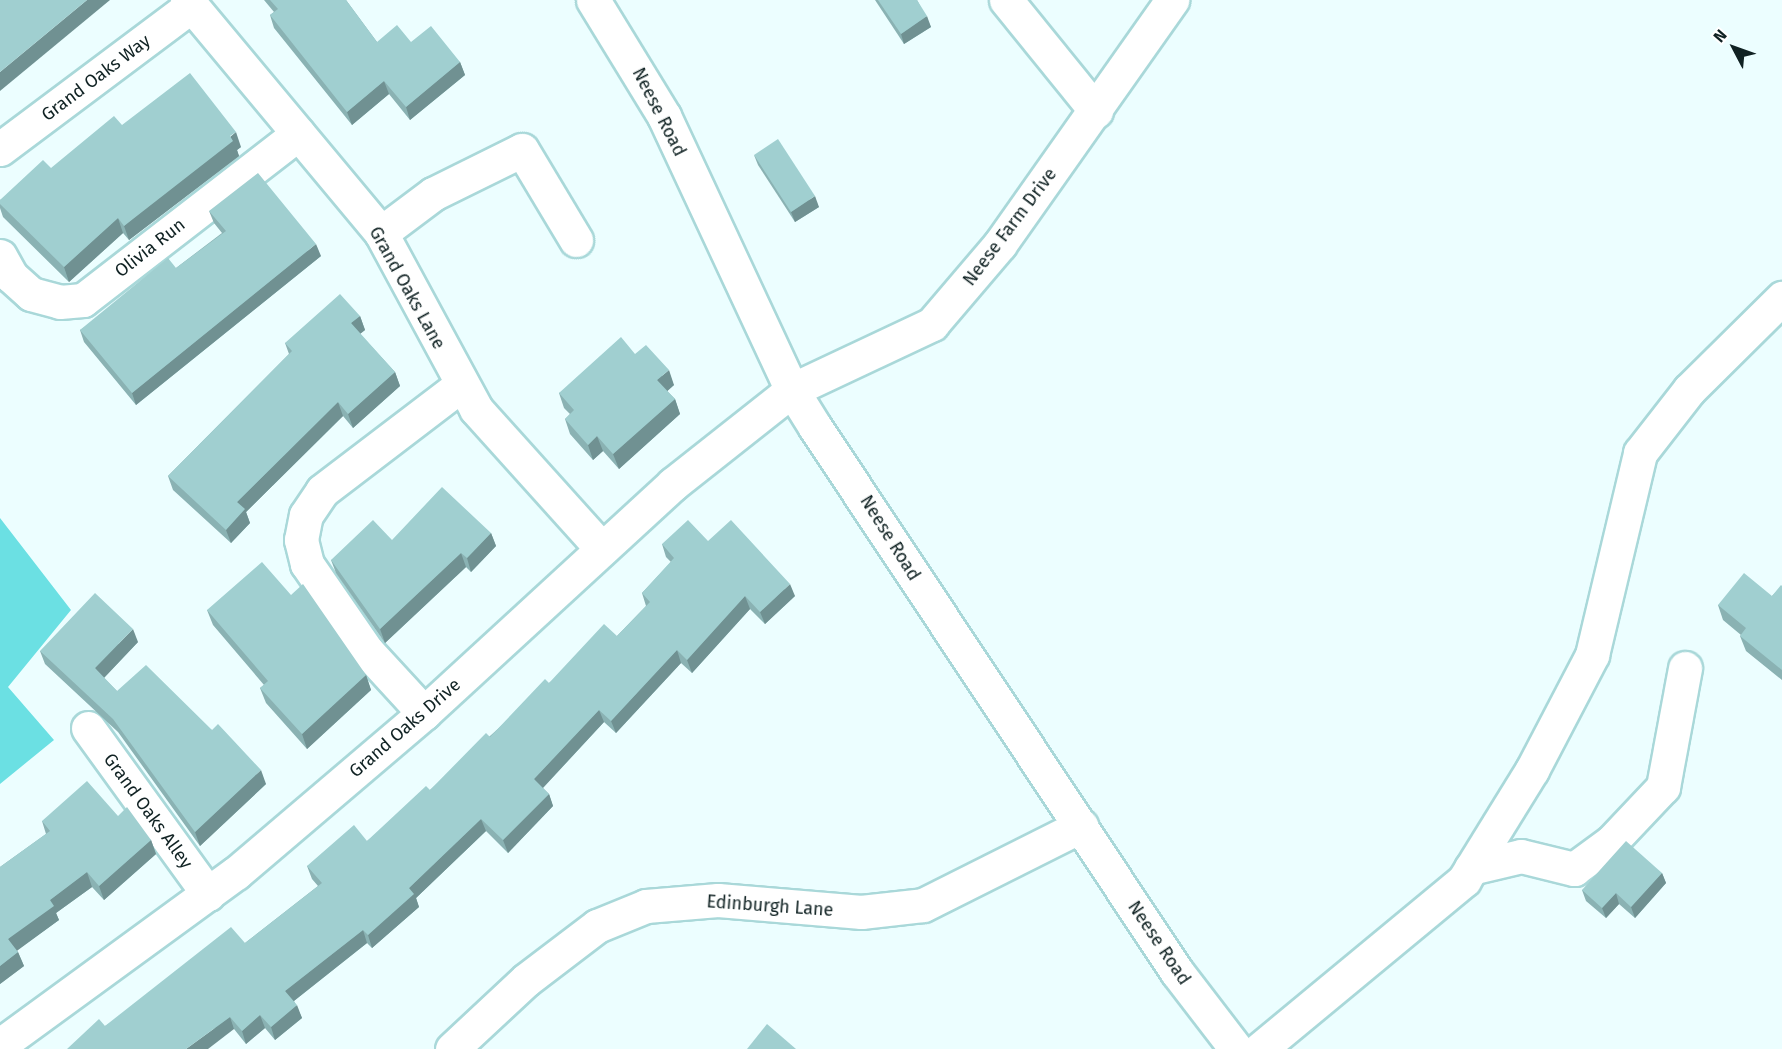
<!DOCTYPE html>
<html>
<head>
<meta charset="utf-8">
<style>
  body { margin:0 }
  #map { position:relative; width:1782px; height:1049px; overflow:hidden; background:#ecfeff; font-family:"Fira Sans",sans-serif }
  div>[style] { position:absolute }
  .forest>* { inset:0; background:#6be0e3 }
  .roads { filter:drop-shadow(2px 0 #a9d8d9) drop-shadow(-2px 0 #a9d8d9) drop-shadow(0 2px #a9d8d9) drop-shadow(0 -2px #a9d8d9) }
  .minor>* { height:33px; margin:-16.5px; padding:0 16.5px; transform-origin:16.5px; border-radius:16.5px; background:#fff }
  .wall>* { inset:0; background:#8ab2b3 }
  .shaded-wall>* { inset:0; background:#709192 }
  .building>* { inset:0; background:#a0cfd0 }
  span { translate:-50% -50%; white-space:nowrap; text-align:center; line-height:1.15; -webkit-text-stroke:5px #fff; paint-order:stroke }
  .street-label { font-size:18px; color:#102223 }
  .north { position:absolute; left:1704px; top:18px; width:60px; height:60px; -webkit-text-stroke:4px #fff; paint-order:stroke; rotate:311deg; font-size:16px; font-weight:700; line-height:24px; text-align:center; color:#102223 }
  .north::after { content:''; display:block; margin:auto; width:21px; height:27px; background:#102223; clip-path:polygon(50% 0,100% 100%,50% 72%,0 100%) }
</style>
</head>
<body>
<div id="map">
  <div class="forest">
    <i style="clip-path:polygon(0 518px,71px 610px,8px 687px,54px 740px,0 784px)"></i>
  </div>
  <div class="roads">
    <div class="minor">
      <i style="left:187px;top:0;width:303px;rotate:50.2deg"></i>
      <i style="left:381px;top:233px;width:200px;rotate:61.6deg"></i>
      <i style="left:476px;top:409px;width:188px;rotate:48deg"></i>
      <i style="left:593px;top:0;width:136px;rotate:58.5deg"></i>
      <i style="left:664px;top:116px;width:302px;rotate:65deg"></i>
      <i style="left:792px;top:390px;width:44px;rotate:58.1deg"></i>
      <i style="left:815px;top:427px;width:654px;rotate:56.41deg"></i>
      <i style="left:1177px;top:972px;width:97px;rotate:52.5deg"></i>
      <i style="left:1006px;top:0;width:143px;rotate:51deg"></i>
      <i style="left:0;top:149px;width:239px;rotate:-36.8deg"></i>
      <i style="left:381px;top:233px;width:65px;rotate:-36.9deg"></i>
      <i style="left:433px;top:194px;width:99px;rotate:-26.3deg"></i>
      <i style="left:522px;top:150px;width:105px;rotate:59deg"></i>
      <i style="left:0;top:256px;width:23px;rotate:61deg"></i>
      <i style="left:11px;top:276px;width:27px;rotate:42deg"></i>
      <i style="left:31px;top:294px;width:30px;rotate:15deg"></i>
      <i style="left:60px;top:302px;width:23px;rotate:-5deg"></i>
      <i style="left:83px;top:300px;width:272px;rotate:-37.7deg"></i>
      <i style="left:424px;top:713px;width:84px;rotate:-132.6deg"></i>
      <i style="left:367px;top:651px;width:106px;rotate:-124.6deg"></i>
      <i style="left:307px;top:564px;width:25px;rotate:-104deg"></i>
      <i style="left:301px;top:540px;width:25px;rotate:-79deg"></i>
      <i style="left:306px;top:515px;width:29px;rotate:-56deg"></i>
      <i style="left:322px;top:491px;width:173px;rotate:-37.3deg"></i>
      <i style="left:88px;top:728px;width:205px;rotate:54.1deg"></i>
      <i style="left:1471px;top:868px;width:51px;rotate:-13.5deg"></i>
      <i style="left:1521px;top:856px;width:55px;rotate:13.8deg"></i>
      <i style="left:1574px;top:869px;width:46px;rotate:-36.1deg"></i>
      <i style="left:1611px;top:842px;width:76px;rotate:-46.6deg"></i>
      <i style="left:1663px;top:787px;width:121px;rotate:-79.5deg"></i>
      <i style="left:0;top:1045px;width:292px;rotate:-36.1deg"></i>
      <i style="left:236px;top:873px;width:247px;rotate:-40.4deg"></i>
      <i style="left:424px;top:713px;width:338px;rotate:-42.6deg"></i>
      <i style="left:673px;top:484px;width:152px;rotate:-38.3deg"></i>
      <i style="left:792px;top:390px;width:155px;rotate:-25.2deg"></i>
      <i style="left:932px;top:324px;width:105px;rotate:-49.6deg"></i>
      <i style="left:1000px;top:244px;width:299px;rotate:-54.8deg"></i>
      <i style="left:452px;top:1049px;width:101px;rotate:-43deg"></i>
      <i style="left:526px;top:980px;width:89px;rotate:-37.3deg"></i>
      <i style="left:597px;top:926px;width:53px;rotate:-22.2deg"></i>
      <i style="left:646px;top:906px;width:72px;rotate:-4.8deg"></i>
      <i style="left:718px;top:900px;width:144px;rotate:4.8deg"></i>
      <i style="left:861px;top:912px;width:62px;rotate:-6.4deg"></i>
      <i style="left:923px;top:905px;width:177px;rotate:-26.6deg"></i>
      <i style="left:1260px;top:1049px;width:265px;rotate:-39.6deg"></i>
      <i style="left:1464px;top:880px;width:129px;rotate:-58.3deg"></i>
      <i style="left:1532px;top:770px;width:130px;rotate:-62.4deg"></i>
      <i style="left:1592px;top:655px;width:208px;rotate:-76.6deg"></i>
      <i style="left:1640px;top:453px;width:80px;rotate:-52.1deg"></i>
      <i style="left:1689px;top:390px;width:131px;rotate:-44.7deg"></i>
    </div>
  </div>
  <div class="wall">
    <i style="clip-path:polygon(264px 0,346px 0,377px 42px,411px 42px,460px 62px,465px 75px,410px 120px,389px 94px,352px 125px,274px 28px,270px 15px,274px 12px)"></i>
    <i style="clip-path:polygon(875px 0,917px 0,931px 27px,904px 44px)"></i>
    <i style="clip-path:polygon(122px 125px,241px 147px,237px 150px,239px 156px,129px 240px,123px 233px,69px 282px,3px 217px,0 208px,0 200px)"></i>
    <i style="clip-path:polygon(754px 155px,819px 207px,795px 222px,758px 165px)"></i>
    <i style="clip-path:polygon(209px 211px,321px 256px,136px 405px,84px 342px,80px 330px,176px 268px,222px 233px,214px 223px)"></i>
    <i style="clip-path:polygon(360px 316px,365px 330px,360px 334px,395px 372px,400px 386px,353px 428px,343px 416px,246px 512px,250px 523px,231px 543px,173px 490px,168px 476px,289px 354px,285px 343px)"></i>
    <i style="clip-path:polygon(635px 354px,674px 385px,667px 391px,675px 399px,680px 414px,619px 469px,603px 451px,593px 460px,570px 434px,565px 419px,570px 414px,564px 408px,559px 393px)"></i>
    <i style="clip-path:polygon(491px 533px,496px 546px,471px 572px,466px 567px,385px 643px,336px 573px,331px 560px,392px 540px)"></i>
    <i style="clip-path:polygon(708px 541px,795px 596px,765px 624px,750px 609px,692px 673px,681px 663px,616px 733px,604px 722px,543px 788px,549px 794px,553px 806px,508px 853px,486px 831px,416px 898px,419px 907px,372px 948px,367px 943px,294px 1001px,302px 1018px,275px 1040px,265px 1028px,246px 1044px,234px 1029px,105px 1026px,245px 943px,318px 886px,312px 879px,307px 866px,367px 841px,430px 790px,549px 683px,617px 636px,646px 606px,642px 593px,671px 562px,666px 557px,662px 544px)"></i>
    <i style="clip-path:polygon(1782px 586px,1782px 680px,1746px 651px,1740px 636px,1741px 635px,1723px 620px,1718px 605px,1772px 596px)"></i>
    <i style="clip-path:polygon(291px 595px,366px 675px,371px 690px,307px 749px,266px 703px,260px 688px,264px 685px,213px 625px,207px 610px)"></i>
    <i style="clip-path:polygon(138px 642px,104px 678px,117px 691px,212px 730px,266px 784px,200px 846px,118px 732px,45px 664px,40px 651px)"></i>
    <i style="clip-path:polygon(118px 816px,151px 840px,156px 854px,104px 900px,92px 887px,56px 913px,59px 920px,17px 950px,24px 966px,0 984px,0 867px,46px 834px,42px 821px)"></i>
    <i style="clip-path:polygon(1662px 873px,1666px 883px,1635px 918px,1619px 904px,1606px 918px,1586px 901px,1582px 890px)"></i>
  </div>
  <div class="shaded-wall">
    <i style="clip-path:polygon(87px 0,110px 0,0 91px,0 72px)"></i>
    <i style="clip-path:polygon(927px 16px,931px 27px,904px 44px,901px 34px)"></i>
    <i style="clip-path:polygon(460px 62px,465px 75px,410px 120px,406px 107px)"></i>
    <i style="clip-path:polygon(384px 81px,389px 94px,352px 125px,347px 112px)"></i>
    <i style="clip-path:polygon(236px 132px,241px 147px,237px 150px,239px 156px,129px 240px,124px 226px)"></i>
    <i style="clip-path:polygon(815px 196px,819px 207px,795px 222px,791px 212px)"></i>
    <i style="clip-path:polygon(118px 218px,123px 233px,69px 282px,64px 267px)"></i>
    <i style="clip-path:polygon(316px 244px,321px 256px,136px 405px,132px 393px)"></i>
    <i style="clip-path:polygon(360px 316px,365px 330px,356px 337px,351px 323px)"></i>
    <i style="clip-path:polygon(669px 370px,674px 385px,663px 395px,657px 380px)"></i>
    <i style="clip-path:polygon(395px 372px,400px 386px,353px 428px,348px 414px)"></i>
    <i style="clip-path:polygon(675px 399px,680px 414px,619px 469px,613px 454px)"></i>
    <i style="clip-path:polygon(338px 402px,343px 416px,246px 512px,250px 523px,231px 543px,226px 530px,237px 502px)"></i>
    <i style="clip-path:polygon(597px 436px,603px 451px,593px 460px,588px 445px)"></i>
    <i style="clip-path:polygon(491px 533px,496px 546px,471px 572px,467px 558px)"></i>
    <i style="clip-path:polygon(461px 553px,466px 567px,385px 643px,380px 629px)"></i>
    <i style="clip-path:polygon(790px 584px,795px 596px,765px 624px,760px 612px)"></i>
    <i style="clip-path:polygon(745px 596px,750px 609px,692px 673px,687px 660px)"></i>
    <i style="clip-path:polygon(133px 629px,138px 642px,100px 682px,95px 668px)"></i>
    <i style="clip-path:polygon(677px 650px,681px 663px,616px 733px,611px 721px)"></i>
    <i style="clip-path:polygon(366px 675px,371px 690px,307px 749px,302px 734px)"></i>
    <i style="clip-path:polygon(599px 710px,604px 722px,539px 792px,534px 779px)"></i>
    <i style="clip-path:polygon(261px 770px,266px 784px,200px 846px,195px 832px)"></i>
    <i style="clip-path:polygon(549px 794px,553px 806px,508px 853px,503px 840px)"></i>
    <i style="clip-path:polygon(481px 819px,486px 831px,416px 898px,419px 907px,372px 948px,368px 935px,409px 888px)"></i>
    <i style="clip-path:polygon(151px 840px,156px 854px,104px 900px,99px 886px)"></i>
    <i style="clip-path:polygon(87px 872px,92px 887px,56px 913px,59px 920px,14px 953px,8px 939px,50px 900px)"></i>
    <i style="clip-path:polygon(1662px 873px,1666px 883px,1635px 918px,1631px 907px)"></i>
    <i style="clip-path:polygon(1616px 893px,1619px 904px,1606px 918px,1602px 908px)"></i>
    <i style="clip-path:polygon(363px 930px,367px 943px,290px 1004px,285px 991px)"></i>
    <i style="clip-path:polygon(18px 952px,24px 966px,0 984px,0 966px)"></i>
    <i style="clip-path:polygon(297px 1005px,302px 1018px,275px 1040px,271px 1027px)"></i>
    <i style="clip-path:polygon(260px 1015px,265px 1028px,246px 1044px,242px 1031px)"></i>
    <i style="clip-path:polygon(230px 1017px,234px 1029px,208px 1049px,186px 1049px)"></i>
  </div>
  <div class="building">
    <i style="clip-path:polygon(0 0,87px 0,0 72px)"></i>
    <i style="clip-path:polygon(270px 0,346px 0,377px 42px,397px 25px,411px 42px,431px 26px,460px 62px,406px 107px,384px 81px,347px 112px,270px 15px,278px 9px)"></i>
    <i style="clip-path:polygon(878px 0,917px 0,927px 16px,901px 34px)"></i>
    <i style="clip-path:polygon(190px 73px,236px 132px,230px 136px,233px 141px,124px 226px,118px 218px,64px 267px,0 204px,0 200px,43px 160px,51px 168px,114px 116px,122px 125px)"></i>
    <i style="clip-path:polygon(778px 139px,815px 196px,791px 212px,754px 155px)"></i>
    <i style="clip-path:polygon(258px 173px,316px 244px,132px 393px,80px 330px,168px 258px,176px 268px,226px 231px,209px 211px)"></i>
    <i style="clip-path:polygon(340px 294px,360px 316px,351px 323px,395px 372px,348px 414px,338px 402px,237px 502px,245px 509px,226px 530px,168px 476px,292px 351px,285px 343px)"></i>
    <i style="clip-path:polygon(621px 337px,635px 354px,646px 345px,669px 370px,657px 380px,675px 399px,613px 454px,597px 436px,588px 445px,565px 419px,574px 410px,559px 393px)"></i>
    <i style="clip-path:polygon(442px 487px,491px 533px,467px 558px,461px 553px,380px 629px,331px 560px,373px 520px,392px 540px)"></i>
    <i style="clip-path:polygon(688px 520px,708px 541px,731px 520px,790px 584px,760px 612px,745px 596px,687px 660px,677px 650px,611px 721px,599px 710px,534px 779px,549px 794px,503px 840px,481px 819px,409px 888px,414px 894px,368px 935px,363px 930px,285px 991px,297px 1005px,271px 1027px,260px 1015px,242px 1031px,230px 1017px,186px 1049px,67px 1049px,99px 1019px,105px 1026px,231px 927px,245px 943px,322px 883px,307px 866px,354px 825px,367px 841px,426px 786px,430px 790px,486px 733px,490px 737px,545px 679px,549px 683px,604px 624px,617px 636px,650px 602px,642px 593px,674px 558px,662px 544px)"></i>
    <i style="clip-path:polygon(262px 562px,291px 595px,303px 584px,366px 675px,302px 734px,260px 688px,268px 681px,207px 610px)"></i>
    <i style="clip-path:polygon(1744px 573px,1772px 596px,1781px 585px,1782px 586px,1782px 670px,1740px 636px,1746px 628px,1718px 605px)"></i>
    <i style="clip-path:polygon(95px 593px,133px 629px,95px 668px,117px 691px,146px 665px,212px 730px,218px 724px,261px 770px,195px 832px,113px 719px,40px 651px)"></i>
    <i style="clip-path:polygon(87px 781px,118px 816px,127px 807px,151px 840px,99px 886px,87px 872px,50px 900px,54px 906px,8px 939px,18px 952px,0 966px,0 867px,50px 831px,42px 821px)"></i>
    <i style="clip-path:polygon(1626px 841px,1662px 873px,1631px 907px,1616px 893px,1602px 908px,1582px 890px)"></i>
    <i style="clip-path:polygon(767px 1024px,796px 1049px,747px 1049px)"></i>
  </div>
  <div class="street-label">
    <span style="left:96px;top:78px;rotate:-37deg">Grand Oaks Way</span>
    <span style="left:659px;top:112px;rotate:63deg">Neese Road</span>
    <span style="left:1010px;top:227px;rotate:-53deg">Neese Farm Drive</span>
    <span style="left:150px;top:248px;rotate:-38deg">Olivia Run</span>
    <span style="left:407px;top:288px;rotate:61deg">Grand Oaks Lane</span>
    <span style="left:890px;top:538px;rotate:58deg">Neese Road</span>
    <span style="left:405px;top:728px;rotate:-41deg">Grand Oaks Drive</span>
    <span style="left:148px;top:811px;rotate:54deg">Grand Oaks Alley</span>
    <span style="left:770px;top:906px;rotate:4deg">Edinburgh Lane</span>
    <span style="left:1159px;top:943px;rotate:56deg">Neese Road</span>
  </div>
  <div class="north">N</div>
</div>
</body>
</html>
